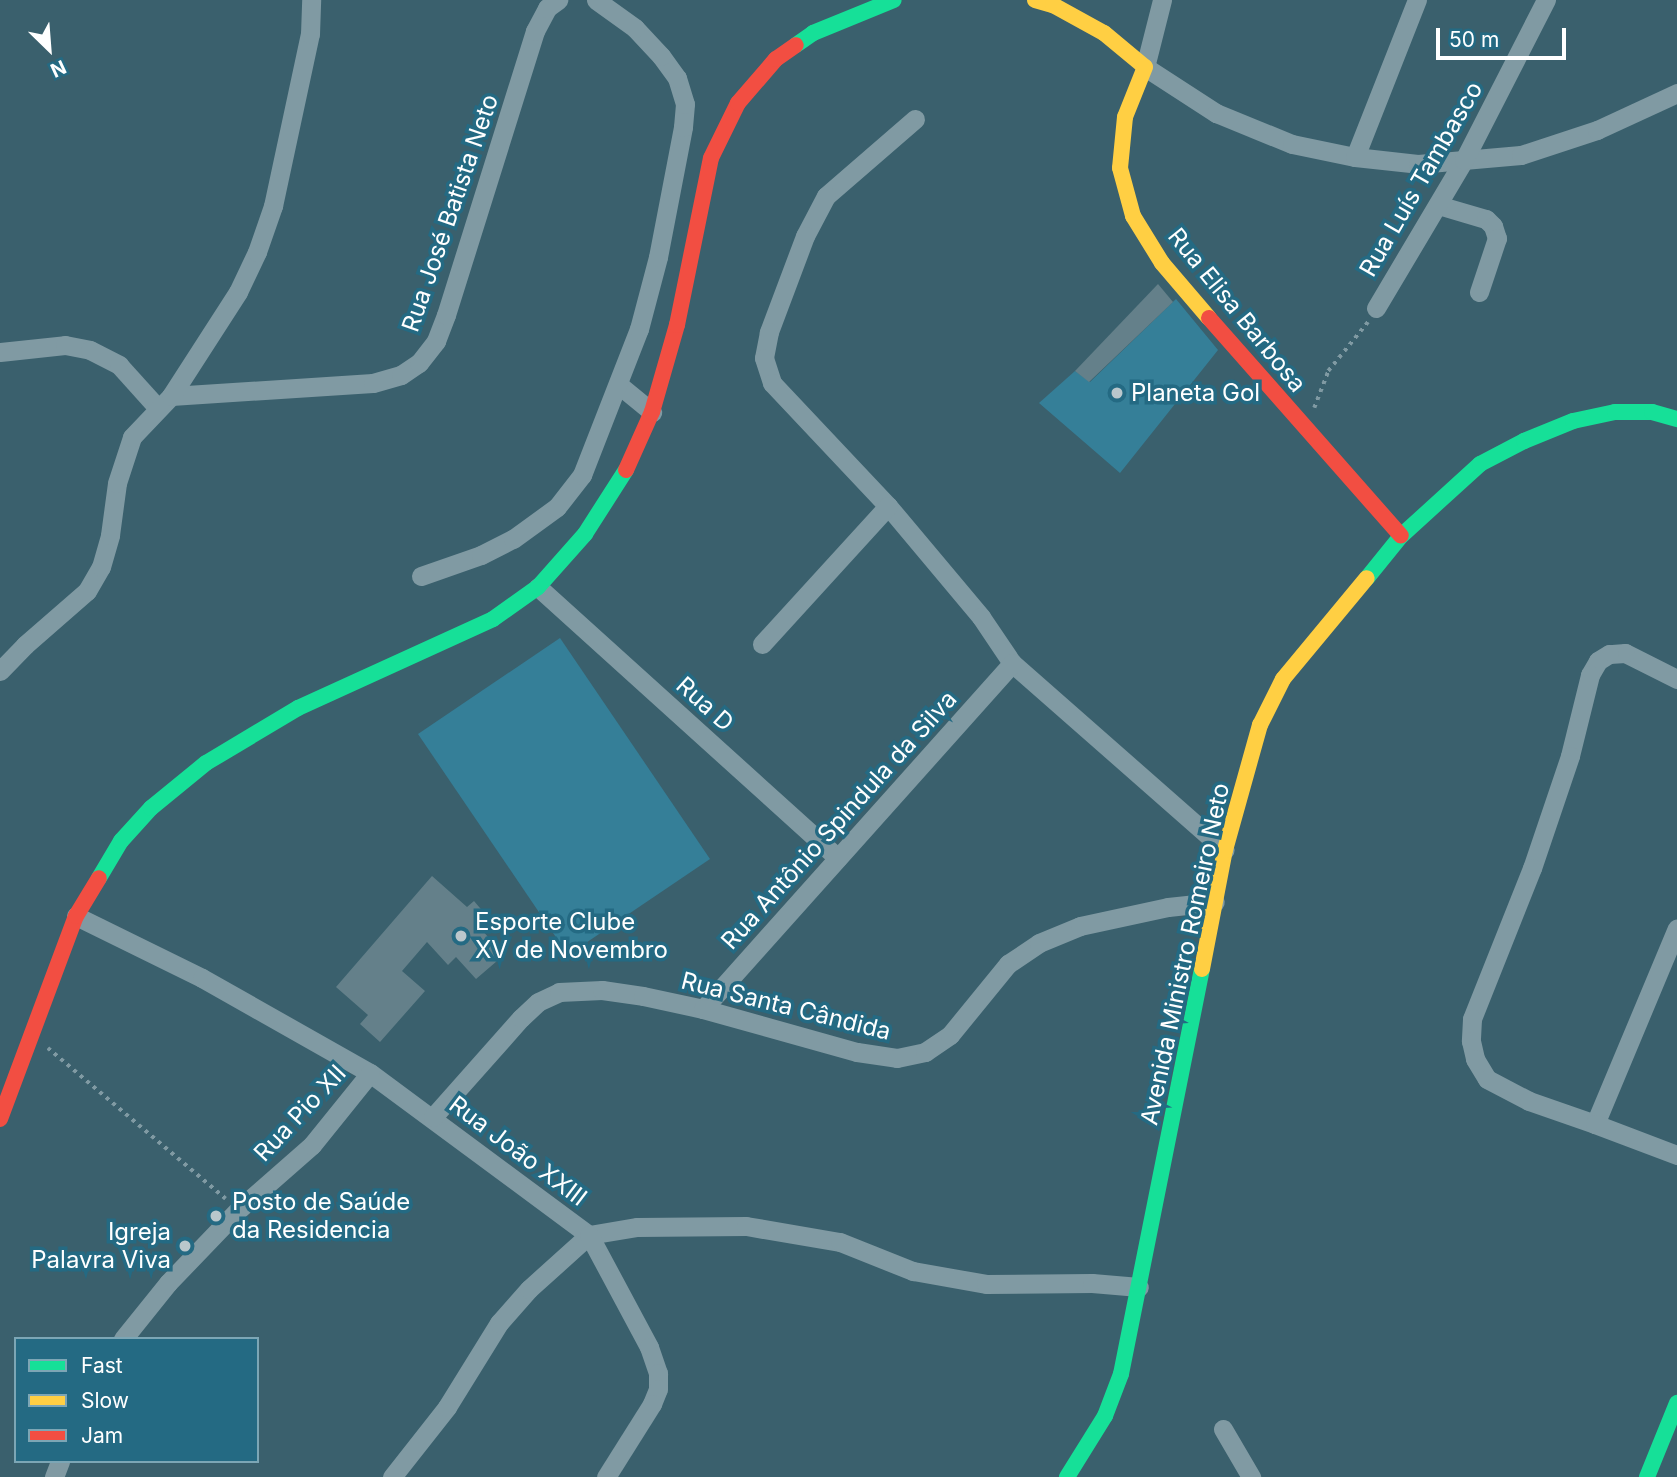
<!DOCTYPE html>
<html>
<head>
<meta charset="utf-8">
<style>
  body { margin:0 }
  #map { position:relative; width:1677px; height:1477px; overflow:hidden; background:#3a606d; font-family:Inter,sans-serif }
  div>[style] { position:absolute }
  .green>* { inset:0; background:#357f98 }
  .building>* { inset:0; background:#64808a }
  .path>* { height:3.5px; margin-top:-1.75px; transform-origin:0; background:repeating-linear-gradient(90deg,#809aa3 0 3.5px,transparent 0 8.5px) }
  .street>* { height:19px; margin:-9.5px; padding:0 9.5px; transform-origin:9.5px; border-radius:9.5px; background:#809aa3 }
  .fast>* { height:16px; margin:-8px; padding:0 8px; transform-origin:8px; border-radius:8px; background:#16e098 }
  .slow>* { height:16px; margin:-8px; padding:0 8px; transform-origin:8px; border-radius:8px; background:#ffcf43 }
  .jam>* { height:16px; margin:-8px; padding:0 8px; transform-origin:8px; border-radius:8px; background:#f24e42 }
  .dots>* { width:19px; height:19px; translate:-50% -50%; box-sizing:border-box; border:4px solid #246a83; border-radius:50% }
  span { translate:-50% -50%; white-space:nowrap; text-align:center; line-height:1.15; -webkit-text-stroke:7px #246a83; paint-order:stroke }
  .street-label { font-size:24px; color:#fff }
  .poi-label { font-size:24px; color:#fff }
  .left { translate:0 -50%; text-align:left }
  .right { translate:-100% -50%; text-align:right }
  .legend { position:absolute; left:14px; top:1337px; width:245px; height:126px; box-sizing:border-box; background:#246a83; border:2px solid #7ca6b5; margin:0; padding:9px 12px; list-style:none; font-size:21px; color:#fff }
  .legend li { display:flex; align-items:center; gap:14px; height:35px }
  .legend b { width:35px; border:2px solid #7ca6b5 }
  .north { position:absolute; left:14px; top:14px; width:70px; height:70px; -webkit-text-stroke:5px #246a83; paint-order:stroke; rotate:155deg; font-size:19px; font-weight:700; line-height:28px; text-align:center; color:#fff }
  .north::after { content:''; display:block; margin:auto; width:24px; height:32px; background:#fff; clip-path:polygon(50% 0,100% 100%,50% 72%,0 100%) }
  .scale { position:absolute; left:1436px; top:28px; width:130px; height:32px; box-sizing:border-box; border:4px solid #fff; border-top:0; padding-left:9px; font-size:21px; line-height:24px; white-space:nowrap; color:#fff; -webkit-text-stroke:5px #246a83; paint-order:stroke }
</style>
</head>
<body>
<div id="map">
  <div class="green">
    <i style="clip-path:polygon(1176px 299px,1218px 350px,1120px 473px,1039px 403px,1075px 371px,1090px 382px)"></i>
    <i style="clip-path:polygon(560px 638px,710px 859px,568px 955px,418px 734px)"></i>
  </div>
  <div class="building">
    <i style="clip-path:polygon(1158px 284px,1173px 302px,1089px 382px,1075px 371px)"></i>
    <i style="clip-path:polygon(432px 876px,467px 907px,474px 901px,491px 921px,481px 929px,504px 955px,476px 979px,456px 957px,448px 965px,427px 942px,402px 971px,425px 991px,380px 1042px,360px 1024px,368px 1015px,336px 987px)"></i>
  </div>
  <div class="path">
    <i style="left:1314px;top:408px;width:40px;rotate:-69deg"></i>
    <i style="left:1328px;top:371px;width:63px;rotate:-50.8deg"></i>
    <i style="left:48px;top:1048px;width:233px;rotate:40.3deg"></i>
  </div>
  <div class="street">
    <i style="left:1162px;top:0;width:69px;rotate:104.2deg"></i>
    <i style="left:1145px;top:67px;width:85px;rotate:32.9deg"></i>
    <i style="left:1216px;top:113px;width:82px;rotate:22.2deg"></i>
    <i style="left:1292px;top:144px;width:64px;rotate:11.7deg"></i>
    <i style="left:1355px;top:157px;width:63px;rotate:6.3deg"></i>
    <i style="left:1418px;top:164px;width:103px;rotate:-5deg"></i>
    <i style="left:1521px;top:155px;width:80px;rotate:-18.2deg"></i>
    <i style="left:1597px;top:130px;width:88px;rotate:-24.8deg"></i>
    <i style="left:915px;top:119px;width:118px;rotate:139.1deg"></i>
    <i style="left:826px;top:196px;width:45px;rotate:117.7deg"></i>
    <i style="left:805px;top:236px;width:103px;rotate:110.6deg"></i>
    <i style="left:769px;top:332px;width:26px;rotate:101deg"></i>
    <i style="left:764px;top:358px;width:26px;rotate:72deg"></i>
    <i style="left:772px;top:383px;width:169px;rotate:46.7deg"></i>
    <i style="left:888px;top:506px;width:145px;rotate:50deg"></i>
    <i style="left:981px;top:617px;width:55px;rotate:56deg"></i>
    <i style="left:1012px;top:663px;width:283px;rotate:41.3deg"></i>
    <i style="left:1355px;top:157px;width:169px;rotate:-68.5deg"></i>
    <i style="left:1438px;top:205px;width:50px;rotate:16.3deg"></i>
    <i style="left:1486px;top:219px;width:10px;rotate:45deg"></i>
    <i style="left:1493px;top:226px;width:13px;rotate:72deg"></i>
    <i style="left:1497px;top:238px;width:57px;rotate:108.4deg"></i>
    <i style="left:1376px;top:308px;width:172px;rotate:-59.3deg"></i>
    <i style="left:1464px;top:160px;width:180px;rotate:-62.9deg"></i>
    <i style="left:0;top:352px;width:65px;rotate:-6.1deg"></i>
    <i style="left:65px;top:345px;width:25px;rotate:11deg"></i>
    <i style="left:90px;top:350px;width:33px;rotate:27deg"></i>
    <i style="left:119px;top:365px;width:57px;rotate:47.9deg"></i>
    <i style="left:619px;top:385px;width:43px;rotate:39.3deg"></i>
    <i style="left:171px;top:396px;width:202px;rotate:-3.7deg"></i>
    <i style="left:373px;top:383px;width:29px;rotate:-16deg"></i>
    <i style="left:401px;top:375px;width:22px;rotate:-34deg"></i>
    <i style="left:419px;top:363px;width:28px;rotate:-52deg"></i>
    <i style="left:436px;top:341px;width:28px;rotate:-69deg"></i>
    <i style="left:446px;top:315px;width:298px;rotate:-72.6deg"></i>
    <i style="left:535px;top:31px;width:26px;rotate:-62deg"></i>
    <i style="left:547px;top:8px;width:14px;rotate:-36deg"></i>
    <i style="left:421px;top:576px;width:64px;rotate:-19.3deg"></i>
    <i style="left:481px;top:555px;width:36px;rotate:-27deg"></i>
    <i style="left:513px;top:539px;width:54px;rotate:-36deg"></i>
    <i style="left:557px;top:507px;width:41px;rotate:-52deg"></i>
    <i style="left:582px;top:475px;width:157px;rotate:-68.7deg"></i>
    <i style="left:639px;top:329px;width:74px;rotate:-75.2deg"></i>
    <i style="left:658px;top:257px;width:132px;rotate:-79.1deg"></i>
    <i style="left:683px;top:127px;width:23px;rotate:-85deg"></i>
    <i style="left:685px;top:104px;width:27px;rotate:-107deg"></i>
    <i style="left:677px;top:78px;width:27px;rotate:-126deg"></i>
    <i style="left:661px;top:56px;width:38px;rotate:-133deg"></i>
    <i style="left:635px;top:28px;width:48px;rotate:-144.3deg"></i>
    <i style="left:538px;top:587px;width:404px;rotate:42.1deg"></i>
    <i style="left:762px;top:644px;width:187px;rotate:-47.6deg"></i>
    <i style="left:0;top:671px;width:36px;rotate:-46deg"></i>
    <i style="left:25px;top:645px;width:82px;rotate:-41.1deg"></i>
    <i style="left:87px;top:591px;width:28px;rotate:-60deg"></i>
    <i style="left:101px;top:567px;width:33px;rotate:-74deg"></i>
    <i style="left:110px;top:535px;width:52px;rotate:-82.3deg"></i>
    <i style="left:117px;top:483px;width:48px;rotate:-71.9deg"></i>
    <i style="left:132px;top:437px;width:57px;rotate:-46.4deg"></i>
    <i style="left:171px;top:396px;width:124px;rotate:-57.2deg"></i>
    <i style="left:238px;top:292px;width:44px;rotate:-64.6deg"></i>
    <i style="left:257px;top:252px;width:49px;rotate:-70.8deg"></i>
    <i style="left:273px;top:206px;width:176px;rotate:-77.9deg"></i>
    <i style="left:310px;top:34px;width:34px;rotate:-88deg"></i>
    <i style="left:1677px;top:679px;width:58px;rotate:-153.4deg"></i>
    <i style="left:1625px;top:653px;width:16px;rotate:176deg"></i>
    <i style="left:1609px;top:654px;width:13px;rotate:148deg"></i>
    <i style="left:1598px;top:661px;width:16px;rotate:120deg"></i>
    <i style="left:1590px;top:675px;width:83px;rotate:103.9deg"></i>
    <i style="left:1570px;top:756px;width:118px;rotate:108.7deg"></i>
    <i style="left:1532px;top:868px;width:162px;rotate:111.7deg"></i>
    <i style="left:1472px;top:1019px;width:22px;rotate:93deg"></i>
    <i style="left:1471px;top:1041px;width:18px;rotate:77deg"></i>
    <i style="left:1475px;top:1059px;width:23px;rotate:59deg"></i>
    <i style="left:1487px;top:1079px;width:47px;rotate:27.6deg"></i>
    <i style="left:1529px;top:1101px;width:70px;rotate:19.2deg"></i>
    <i style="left:1595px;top:1124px;width:212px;rotate:-67.3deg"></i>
    <i style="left:76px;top:916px;width:140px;rotate:26.2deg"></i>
    <i style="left:202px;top:978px;width:193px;rotate:29.5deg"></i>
    <i style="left:370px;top:1073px;width:272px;rotate:36.5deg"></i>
    <i style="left:589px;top:1235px;width:49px;rotate:-9.5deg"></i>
    <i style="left:637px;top:1227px;width:109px;rotate:-0.5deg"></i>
    <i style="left:746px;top:1226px;width:95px;rotate:9.7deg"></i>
    <i style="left:840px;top:1242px;width:79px;rotate:21.7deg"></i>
    <i style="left:913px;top:1271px;width:74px;rotate:10.1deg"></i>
    <i style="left:986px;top:1284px;width:106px;rotate:-0.5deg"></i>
    <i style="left:1092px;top:1283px;width:47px;rotate:4.9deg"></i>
    <i style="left:703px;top:1009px;width:464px;rotate:-48.2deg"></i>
    <i style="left:433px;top:1117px;width:132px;rotate:-48.4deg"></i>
    <i style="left:521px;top:1018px;width:23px;rotate:-43deg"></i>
    <i style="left:538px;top:1002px;width:23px;rotate:-25deg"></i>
    <i style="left:559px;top:992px;width:43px;rotate:-2.7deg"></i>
    <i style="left:602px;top:990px;width:41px;rotate:8.3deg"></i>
    <i style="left:643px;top:996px;width:61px;rotate:12.2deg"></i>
    <i style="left:703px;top:1009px;width:160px;rotate:15.6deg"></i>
    <i style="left:857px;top:1052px;width:40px;rotate:8.5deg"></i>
    <i style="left:897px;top:1058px;width:29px;rotate:-12deg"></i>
    <i style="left:925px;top:1052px;width:30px;rotate:-34deg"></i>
    <i style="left:950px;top:1035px;width:92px;rotate:-50.8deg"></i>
    <i style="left:1008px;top:964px;width:37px;rotate:-34deg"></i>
    <i style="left:1039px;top:943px;width:44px;rotate:-22.5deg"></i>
    <i style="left:1080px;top:926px;width:90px;rotate:-12.2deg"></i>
    <i style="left:1168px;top:907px;width:47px;rotate:-6.1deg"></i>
    <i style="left:1595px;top:1124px;width:88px;rotate:20.7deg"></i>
    <i style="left:123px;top:1339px;width:72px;rotate:-51.2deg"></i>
    <i style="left:168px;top:1283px;width:101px;rotate:-46.2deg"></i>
    <i style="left:238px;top:1210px;width:98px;rotate:-41.3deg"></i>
    <i style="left:312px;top:1145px;width:92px;rotate:-51.1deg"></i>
    <i style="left:1223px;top:1429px;width:56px;rotate:59.7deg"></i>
    <i style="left:54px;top:1477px;width:17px;rotate:-69deg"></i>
    <i style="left:392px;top:1477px;width:89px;rotate:-51.8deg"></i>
    <i style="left:447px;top:1407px;width:99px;rotate:-58.2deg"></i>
    <i style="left:499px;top:1323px;width:45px;rotate:-48.6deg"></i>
    <i style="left:529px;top:1289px;width:81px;rotate:-42deg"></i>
    <i style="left:589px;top:1235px;width:127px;rotate:61.8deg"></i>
    <i style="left:649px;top:1347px;width:28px;rotate:71deg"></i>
    <i style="left:658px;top:1373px;width:16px;rotate:90deg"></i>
    <i style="left:658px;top:1389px;width:16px;rotate:112deg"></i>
    <i style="left:652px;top:1404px;width:86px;rotate:122.2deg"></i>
  </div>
  <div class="fast">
    <i style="left:796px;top:45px;width:21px;rotate:-35deg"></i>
    <i style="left:813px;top:33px;width:87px;rotate:-22.2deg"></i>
    <i style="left:1367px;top:578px;width:54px;rotate:-51deg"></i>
    <i style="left:1401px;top:536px;width:107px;rotate:-42.3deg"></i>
    <i style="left:1480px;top:464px;width:50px;rotate:-27.6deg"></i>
    <i style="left:1524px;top:441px;width:53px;rotate:-22.2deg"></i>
    <i style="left:1573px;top:421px;width:43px;rotate:-12.1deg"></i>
    <i style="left:1615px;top:412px;width:37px"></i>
    <i style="left:1652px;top:412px;width:26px;rotate:16deg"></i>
    <i style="left:99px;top:878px;width:43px;rotate:-59.3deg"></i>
    <i style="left:121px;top:841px;width:45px;rotate:-47.7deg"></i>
    <i style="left:151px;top:808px;width:71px;rotate:-39.3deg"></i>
    <i style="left:206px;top:763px;width:107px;rotate:-30.9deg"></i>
    <i style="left:298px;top:708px;width:214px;rotate:-24.5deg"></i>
    <i style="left:493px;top:619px;width:55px;rotate:-35.4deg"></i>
    <i style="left:538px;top:587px;width:71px;rotate:-48.4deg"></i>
    <i style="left:585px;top:534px;width:76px;rotate:-57.4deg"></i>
    <i style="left:1067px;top:1477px;width:72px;rotate:-58.1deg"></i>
    <i style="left:1105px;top:1416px;width:45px;rotate:-69.1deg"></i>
    <i style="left:1121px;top:1374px;width:413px;rotate:-78.7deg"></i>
    <i style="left:1647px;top:1477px;width:80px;rotate:-67.9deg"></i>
  </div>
  <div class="slow">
    <i style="left:1035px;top:0;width:19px;rotate:16deg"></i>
    <i style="left:1053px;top:5px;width:58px;rotate:28.8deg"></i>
    <i style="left:1104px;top:33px;width:53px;rotate:39.7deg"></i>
    <i style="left:1145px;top:67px;width:54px;rotate:111.8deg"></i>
    <i style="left:1125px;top:117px;width:51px;rotate:95.6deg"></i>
    <i style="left:1120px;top:168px;width:50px;rotate:74.8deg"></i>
    <i style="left:1133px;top:216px;width:55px;rotate:58.3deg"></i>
    <i style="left:1162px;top:263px;width:72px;rotate:49.5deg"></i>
    <i style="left:1202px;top:969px;width:121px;rotate:-79.1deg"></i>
    <i style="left:1225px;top:850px;width:130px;rotate:-74.4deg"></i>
    <i style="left:1260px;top:725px;width:51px;rotate:-63.4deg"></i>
    <i style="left:1283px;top:679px;width:131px;rotate:-50.3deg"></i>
  </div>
  <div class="jam">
    <i style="left:1209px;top:318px;width:290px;rotate:48.6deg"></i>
    <i style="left:626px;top:470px;width:64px;rotate:-65.9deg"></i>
    <i style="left:652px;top:412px;width:91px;rotate:-74deg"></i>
    <i style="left:677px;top:325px;width:170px;rotate:-78.5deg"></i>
    <i style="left:711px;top:158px;width:61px;rotate:-63.9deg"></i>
    <i style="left:738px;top:103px;width:58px;rotate:-49.2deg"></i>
    <i style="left:776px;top:59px;width:24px;rotate:-35deg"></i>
    <i style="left:0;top:1119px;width:217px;rotate:-69.5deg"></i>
    <i style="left:76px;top:916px;width:44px;rotate:-58.8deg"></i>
  </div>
  <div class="dots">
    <i style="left:1117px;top:393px;background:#bac7cc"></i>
    <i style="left:461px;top:936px;background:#bac7cc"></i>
    <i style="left:216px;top:1216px;background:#bac7cc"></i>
    <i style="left:185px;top:1246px;background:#bac7cc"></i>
  </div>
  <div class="street-label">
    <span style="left:1421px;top:179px;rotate:-60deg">Rua Luís Tambasco</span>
    <span style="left:450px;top:213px;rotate:-71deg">Rua José Batista Neto</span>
    <span style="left:1237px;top:310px;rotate:51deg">Rua Elisa Barbosa</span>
    <span style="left:705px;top:704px;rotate:42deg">Rua D</span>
    <span style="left:839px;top:820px;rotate:-48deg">Rua Antônio Spindula da Silva</span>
    <span style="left:1185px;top:954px;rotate:-78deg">Avenida Ministro Romeiro Neto</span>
    <span style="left:786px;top:1006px;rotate:14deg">Rua Santa Cândida</span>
    <span style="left:300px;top:1113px;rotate:-47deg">Rua Pio XII</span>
    <span style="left:518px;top:1151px;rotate:37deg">Rua João XXIII</span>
  </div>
  <div class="poi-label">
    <span class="left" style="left:1131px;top:393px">Planeta Gol</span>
    <span class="left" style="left:475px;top:936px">Esporte Clube<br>XV de Novembro</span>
    <span class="left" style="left:232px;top:1216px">Posto de Saúde<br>da Residencia</span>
    <span class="right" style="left:171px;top:1246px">Igreja<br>Palavra Viva</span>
  </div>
  <ul class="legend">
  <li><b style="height:9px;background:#16e098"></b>Fast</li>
  <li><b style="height:9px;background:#ffcf43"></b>Slow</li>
  <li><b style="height:9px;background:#f24e42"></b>Jam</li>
  </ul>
  <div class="north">N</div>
  <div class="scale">50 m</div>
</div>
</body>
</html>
